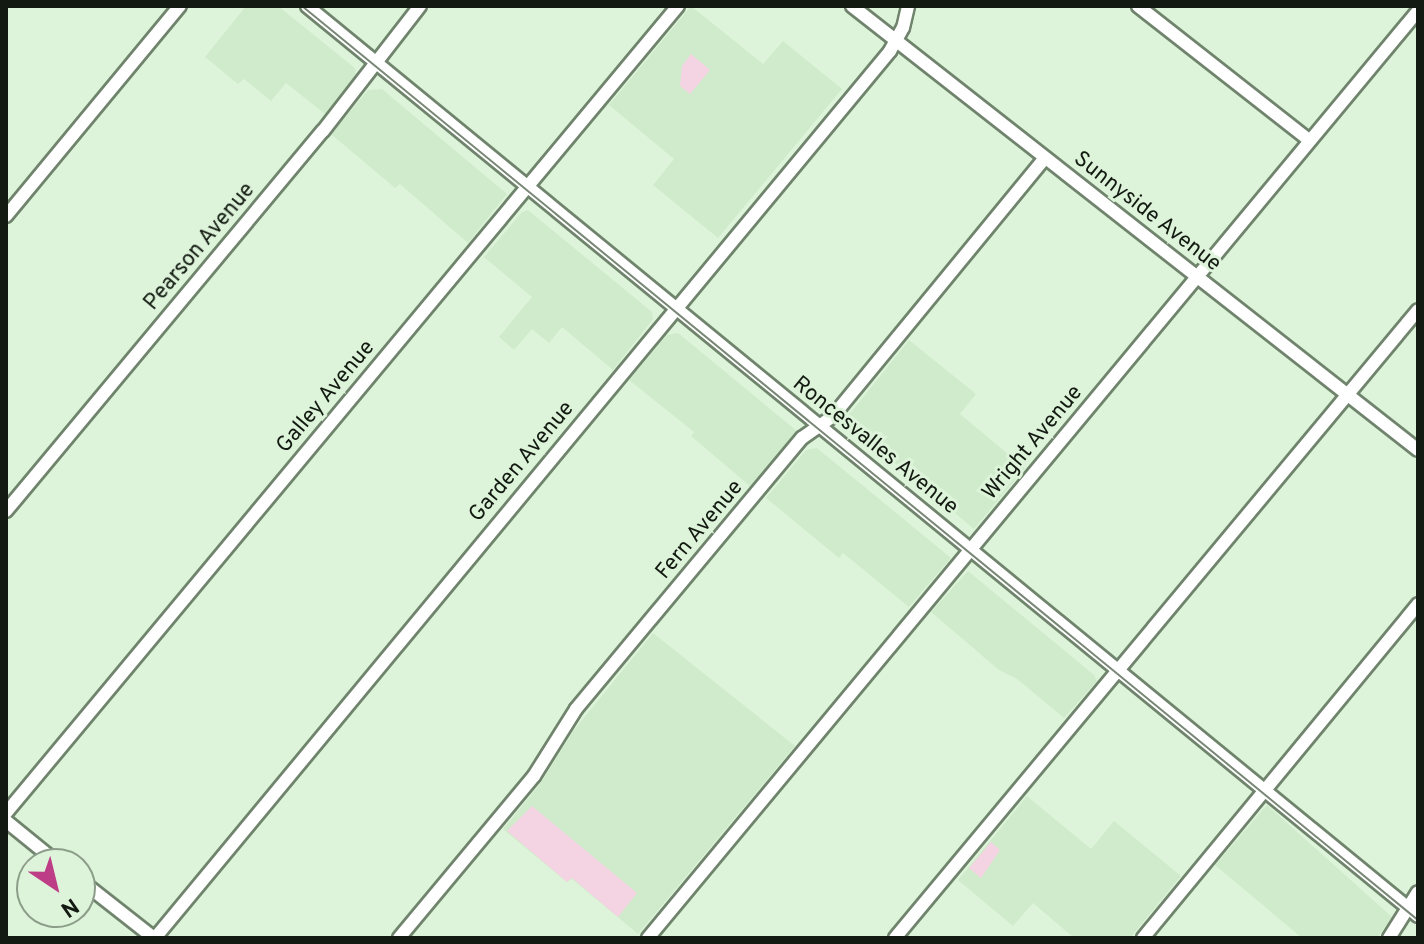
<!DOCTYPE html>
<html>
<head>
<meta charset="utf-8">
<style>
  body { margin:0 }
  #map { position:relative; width:1424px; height:944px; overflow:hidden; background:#def4da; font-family:Overpass,sans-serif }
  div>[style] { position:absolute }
  .built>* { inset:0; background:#cfebcb }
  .green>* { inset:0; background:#f4d3e2 }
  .roads { filter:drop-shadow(2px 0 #70846d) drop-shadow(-2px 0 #70846d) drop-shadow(0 2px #70846d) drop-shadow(0 -2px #70846d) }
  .minor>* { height:12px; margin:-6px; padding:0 6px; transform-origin:6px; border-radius:6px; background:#fff }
  .tram>* { height:2px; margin:-1px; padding:0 1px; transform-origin:1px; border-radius:1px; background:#798876 }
  span { translate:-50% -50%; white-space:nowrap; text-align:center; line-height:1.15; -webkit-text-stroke:6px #def4da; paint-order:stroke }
  .street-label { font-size:22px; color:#121a11 }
  .frame { position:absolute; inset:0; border:8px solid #121a11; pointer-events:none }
  .north { position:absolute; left:16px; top:848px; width:80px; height:80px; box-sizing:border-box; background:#def4da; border:2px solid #8c9d8a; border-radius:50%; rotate:145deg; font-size:22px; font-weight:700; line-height:32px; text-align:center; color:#121a11 }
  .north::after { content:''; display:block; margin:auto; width:28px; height:36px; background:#be3d87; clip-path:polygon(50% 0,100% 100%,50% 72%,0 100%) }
</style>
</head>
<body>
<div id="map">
  <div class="built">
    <i style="clip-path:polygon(246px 6px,278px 6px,355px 68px,356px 76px,325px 114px,286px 83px,271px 101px,244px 79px,238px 84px,205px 57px)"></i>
    <i style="clip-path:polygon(691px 6px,763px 64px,783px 41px,842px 89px,718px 238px,653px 185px,674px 159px,609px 105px)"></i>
    <i style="clip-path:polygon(382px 89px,507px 194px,468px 243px,400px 184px,395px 188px,331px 134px,368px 90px)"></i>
    <i style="clip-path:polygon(528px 210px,652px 312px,653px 319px,613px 370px,562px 327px,549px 343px,532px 329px,514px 350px,499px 337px,532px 297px,484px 257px,522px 212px)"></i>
    <i style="clip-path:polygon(678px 333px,797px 431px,751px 487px,691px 436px,694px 432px,629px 380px,667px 335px)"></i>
    <i style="clip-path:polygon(909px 340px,976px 394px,960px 414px,1025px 468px,974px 529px,844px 421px)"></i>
    <i style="clip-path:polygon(817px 448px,951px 558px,909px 607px,843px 553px,839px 558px,766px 498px,806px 450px)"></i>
    <i style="clip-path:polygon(968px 571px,1094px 675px,1097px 681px,1064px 718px,1017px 679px,999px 670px,931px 612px)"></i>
    <i style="clip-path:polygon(653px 633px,795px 746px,638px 934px,572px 879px,567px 882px,503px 829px,540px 784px,574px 730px)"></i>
    <i style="clip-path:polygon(1027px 796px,1091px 849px,1114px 821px,1181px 876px,1130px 938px,1074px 938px,1033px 903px,1013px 926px,958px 880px)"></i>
    <i style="clip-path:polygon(1267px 805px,1392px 917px,1377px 938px,1302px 938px,1215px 865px)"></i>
  </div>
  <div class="green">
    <i style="clip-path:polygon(691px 54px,710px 70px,690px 94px,680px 86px,682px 66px)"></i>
    <i style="clip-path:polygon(532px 806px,637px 893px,618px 917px,572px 878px,567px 882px,507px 831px)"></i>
    <i style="clip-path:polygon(991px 842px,1000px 850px,981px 878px,969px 868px)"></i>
  </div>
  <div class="roads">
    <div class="minor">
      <i style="left:307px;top:6px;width:1436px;rotate:39.32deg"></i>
      <i style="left:852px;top:6px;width:719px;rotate:38.11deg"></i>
      <i style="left:1138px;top:6px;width:217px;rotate:38.1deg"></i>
      <i style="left:6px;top:216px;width:273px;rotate:-50.4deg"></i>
      <i style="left:6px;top:511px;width:495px;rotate:-50.2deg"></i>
      <i style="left:323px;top:131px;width:158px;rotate:-52.2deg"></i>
      <i style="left:6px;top:813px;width:1050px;rotate:-50.22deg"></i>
      <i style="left:6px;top:821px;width:68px;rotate:39.1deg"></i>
      <i style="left:80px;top:880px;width:94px;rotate:38.1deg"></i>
      <i style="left:155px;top:938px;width:1152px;rotate:-50.35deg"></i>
      <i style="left:890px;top:51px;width:26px;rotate:-61deg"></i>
      <i style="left:903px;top:28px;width:23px;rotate:-77deg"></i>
      <i style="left:399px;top:938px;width:211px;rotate:-50.2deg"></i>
      <i style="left:534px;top:776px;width:79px;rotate:-57.9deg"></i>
      <i style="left:576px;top:709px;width:353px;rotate:-50.2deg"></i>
      <i style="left:802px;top:438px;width:38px;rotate:-35deg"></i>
      <i style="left:833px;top:416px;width:334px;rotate:-50.6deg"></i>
      <i style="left:648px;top:938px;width:1205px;rotate:-50.29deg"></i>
      <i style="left:895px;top:938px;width:817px;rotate:-50.21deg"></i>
      <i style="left:1143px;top:938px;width:433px;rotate:-50.5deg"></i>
      <i style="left:1389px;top:938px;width:54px;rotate:-57.8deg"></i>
    </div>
  </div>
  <div class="tram">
    <i style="left:302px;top:6px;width:1443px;rotate:39.32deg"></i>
  </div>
  <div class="street-label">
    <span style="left:1147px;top:212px;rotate:38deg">Sunnyside Avenue</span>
    <span style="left:200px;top:247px;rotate:-50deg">Pearson Avenue</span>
    <span style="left:326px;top:397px;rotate:-50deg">Galley Avenue</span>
    <span style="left:1033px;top:443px;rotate:-50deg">Wright Avenue</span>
    <span style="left:875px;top:446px;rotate:39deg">Roncesvalles Avenue</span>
    <span style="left:522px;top:462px;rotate:-50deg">Garden Avenue</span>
    <span style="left:700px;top:530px;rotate:-50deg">Fern Avenue</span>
  </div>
  <div class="frame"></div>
  <div class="north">N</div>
</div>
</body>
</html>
